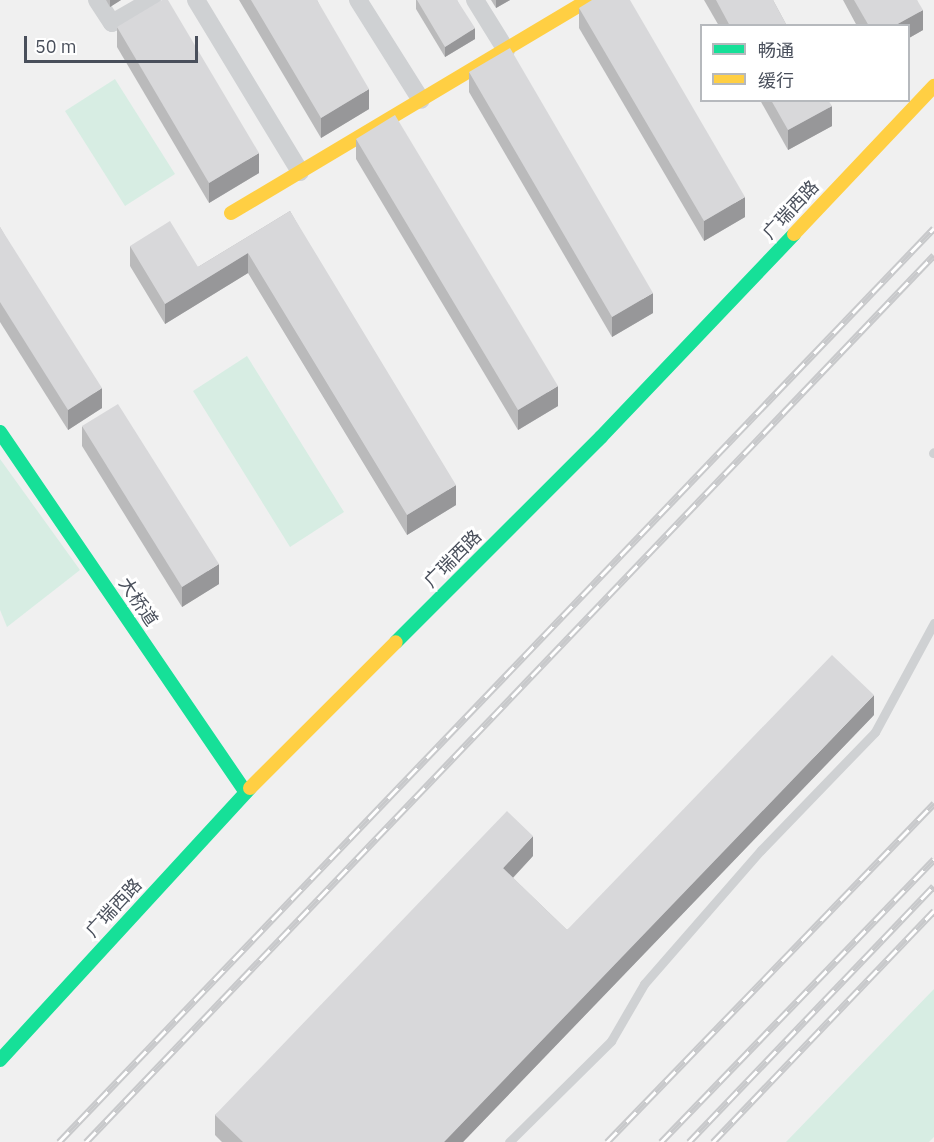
<!DOCTYPE html>
<html>
<head>
<meta charset="utf-8">
<style>
  body { margin:0 }
  #map { position:relative; width:934px; height:1142px; overflow:hidden; background:#f0f0f0; font-family:"IBM Plex Sans","Noto Sans SC",sans-serif }
  div>[style] { position:absolute }
  .green>* { inset:0; background:#d7ede3 }
  .lane>* { height:9px; margin:-4.5px; padding:0 4.5px; transform-origin:4.5px; border-radius:4.5px; background:#cfd1d3 }
  .street>* { height:18px; margin:-9px; padding:0 9px; transform-origin:9px; border-radius:9px; background:#cfd1d3 }
  .fast>* { height:14px; margin:-7px; padding:0 7px; transform-origin:7px; border-radius:7px; background:#16e098 }
  .slow>* { height:14px; margin:-7px; padding:0 7px; transform-origin:7px; border-radius:7px; background:#ffcf43 }
  .rail>* { height:7px; margin-top:-3.5px; transform-origin:0; background:repeating-linear-gradient(90deg,#fff 0 14px,#c8c9cb 0 28px); box-sizing:border-box; border-block:2px solid #c8c9cb }
  .wall>* { inset:0; background:#bababb }
  .shaded-wall>* { inset:0; background:#979799 }
  .building>* { inset:0; background:#d8d8da }
  span { translate:-50% -50%; white-space:nowrap; text-align:center; line-height:1.15; -webkit-text-stroke:6px #fff; paint-order:stroke }
  .street-label { font-size:18px; color:#494f5b }
  .legend { position:absolute; left:700px; top:24px; width:210px; height:78px; box-sizing:border-box; background:#fff; border:2px solid #b6b9bd; margin:0; padding:8px 10px; list-style:none; font-size:18px; color:#494f5b }
  .legend li { display:flex; align-items:center; gap:12px; height:30px }
  .legend b { width:30px; border:2px solid #b6b9bd }
  .scale { position:absolute; left:24px; top:36px; width:174px; height:27px; box-sizing:border-box; border:3px solid #494f5b; border-top:0; padding-left:8px; font-size:18px; line-height:21px; white-space:nowrap; color:#494f5b; -webkit-text-stroke:4px #fff; paint-order:stroke }
</style>
</head>
<body>
<div id="map">
  <div class="green">
    <i style="clip-path:polygon(115px 79px,175px 174px,125px 206px,65px 111px)"></i>
    <i style="clip-path:polygon(247px 356px,344px 512px,290px 547px,193px 391px)"></i>
    <i style="clip-path:polygon(0 459px,80px 570px,7px 627px,0 610px)"></i>
    <i style="clip-path:polygon(934px 989px,934px 1137px,929px 1142px,786px 1142px)"></i>
  </div>
  <div class="lane">
    <i style="left:933px;top:453px;width:1px;rotate:-45deg"></i>
    <i style="left:509px;top:1142px;width:144px;rotate:-44.7deg"></i>
    <i style="left:611px;top:1041px;width:66px;rotate:-59.9deg"></i>
    <i style="left:644px;top:984px;width:178px;rotate:-48.9deg"></i>
    <i style="left:761px;top:850px;width:164px;rotate:-46deg"></i>
    <i style="left:875px;top:732px;width:124px;rotate:-61.6deg"></i>
  </div>
  <div class="street">
    <i style="left:97px;top:0;width:27px;rotate:57deg"></i>
    <i style="left:112px;top:23px;width:46px;rotate:-29.9deg"></i>
    <i style="left:196px;top:0;width:201px;rotate:58.8deg"></i>
    <i style="left:358px;top:0;width:118px;rotate:57.8deg"></i>
    <i style="left:475px;top:0;width:59px;rotate:58.2deg"></i>
  </div>
  <div class="fast">
    <i style="left:0;top:432px;width:436px;rotate:55.7deg"></i>
    <i style="left:396px;top:642px;width:290px;rotate:-45deg"></i>
    <i style="left:601px;top:437px;width:280px;rotate:-46.4deg"></i>
    <i style="left:0;top:1060px;width:369px;rotate:-47.4deg"></i>
  </div>
  <div class="slow">
    <i style="left:231px;top:213px;width:417px;rotate:-30.8deg"></i>
    <i style="left:794px;top:234px;width:204px;rotate:-46.6deg"></i>
    <i style="left:250px;top:788px;width:206px;rotate:-45deg"></i>
  </div>
  <div class="rail">
    <i style="left:59px;top:1142px;width:1265px;rotate:-46.25deg"></i>
    <i style="left:86px;top:1142px;width:1227px;rotate:-46.29deg"></i>
    <i style="left:607px;top:1142px;width:471px;rotate:-46deg"></i>
    <i style="left:661px;top:1142px;width:393px;rotate:-46deg"></i>
    <i style="left:689px;top:1142px;width:354px;rotate:-46.3deg"></i>
    <i style="left:713px;top:1142px;width:320px;rotate:-46.3deg"></i>
  </div>
  <div class="wall">
    <i style="clip-path:polygon(106px 0,121px 0,110px 7px)"></i>
    <i style="clip-path:polygon(239px 0,317px 0,369px 109px,321px 138px)"></i>
    <i style="clip-path:polygon(416px 0,457px 0,475px 39px,445px 57px,416px 9px)"></i>
    <i style="clip-path:polygon(491px 0,510px 0,496px 8px)"></i>
    <i style="clip-path:polygon(704px 0,773px 0,787px 26px,719px 26px)"></i>
    <i style="clip-path:polygon(843px 0,917px 0,923px 30px,909px 38px,909px 26px,857px 26px)"></i>
    <i style="clip-path:polygon(579px 8px,745px 217px,704px 241px,579px 28px)"></i>
    <i style="clip-path:polygon(117px 27px,259px 173px,209px 203px,117px 47px)"></i>
    <i style="clip-path:polygon(469px 72px,653px 313px,612px 337px,469px 92px)"></i>
    <i style="clip-path:polygon(760px 100px,828px 100px,832px 126px,788px 150px)"></i>
    <i style="clip-path:polygon(356px 139px,558px 406px,518px 430px,356px 159px)"></i>
    <i style="clip-path:polygon(290px 211px,456px 505px,407px 535px,248px 273px,165px 324px,130px 266px,130px 246px,198px 267px)"></i>
    <i style="clip-path:polygon(0 227px,102px 408px,68px 430px,0 322px)"></i>
    <i style="clip-path:polygon(82px 426px,219px 584px,182px 607px,82px 446px)"></i>
    <i style="clip-path:polygon(874px 715px,463px 1142px,222px 1142px,215px 1135px,215px 1115px,533px 856px,513px 878px,567px 930px)"></i>
  </div>
  <div class="shaded-wall">
    <i style="clip-path:polygon(110px 0,121px 0,110px 7px)"></i>
    <i style="clip-path:polygon(496px 0,510px 0,496px 8px)"></i>
    <i style="clip-path:polygon(923px 10px,923px 30px,909px 38px,909px 26px,894px 26px)"></i>
    <i style="clip-path:polygon(475px 28px,475px 39px,445px 57px,445px 47px)"></i>
    <i style="clip-path:polygon(369px 89px,369px 109px,321px 138px,321px 118px)"></i>
    <i style="clip-path:polygon(832px 106px,832px 126px,788px 150px,788px 130px)"></i>
    <i style="clip-path:polygon(259px 153px,259px 173px,209px 203px,209px 183px)"></i>
    <i style="clip-path:polygon(745px 197px,745px 217px,704px 241px,704px 221px)"></i>
    <i style="clip-path:polygon(248px 253px,248px 273px,165px 324px,165px 304px)"></i>
    <i style="clip-path:polygon(653px 293px,653px 313px,612px 337px,612px 317px)"></i>
    <i style="clip-path:polygon(558px 386px,558px 406px,518px 430px,518px 410px)"></i>
    <i style="clip-path:polygon(102px 388px,102px 408px,68px 430px,68px 410px)"></i>
    <i style="clip-path:polygon(456px 485px,456px 505px,407px 535px,407px 515px)"></i>
    <i style="clip-path:polygon(219px 564px,219px 584px,182px 607px,182px 587px)"></i>
    <i style="clip-path:polygon(874px 695px,874px 715px,463px 1142px,444px 1142px)"></i>
    <i style="clip-path:polygon(533px 836px,533px 856px,503px 888px,503px 868px)"></i>
  </div>
  <div class="building">
    <i style="clip-path:polygon(162px 0,168px 0,259px 153px,209px 183px,117px 27px)"></i>
    <i style="clip-path:polygon(251px 0,317px 0,369px 89px,321px 118px)"></i>
    <i style="clip-path:polygon(417px 0,457px 0,475px 28px,445px 47px)"></i>
    <i style="clip-path:polygon(592px 0,630px 0,745px 197px,704px 221px,579px 8px)"></i>
    <i style="clip-path:polygon(716px 0,773px 0,787px 26px,730px 26px)"></i>
    <i style="clip-path:polygon(854px 0,917px 0,923px 10px,894px 26px,869px 26px)"></i>
    <i style="clip-path:polygon(510px 48px,653px 293px,612px 317px,469px 72px)"></i>
    <i style="clip-path:polygon(771px 100px,828px 100px,832px 106px,788px 130px)"></i>
    <i style="clip-path:polygon(395px 115px,558px 386px,518px 410px,356px 139px)"></i>
    <i style="clip-path:polygon(290px 211px,456px 485px,407px 515px,248px 253px,165px 304px,130px 246px,170px 221px,198px 267px)"></i>
    <i style="clip-path:polygon(0 227px,102px 388px,68px 410px,0 302px)"></i>
    <i style="clip-path:polygon(118px 404px,219px 564px,182px 587px,82px 426px)"></i>
    <i style="clip-path:polygon(832px 655px,874px 695px,444px 1142px,243px 1142px,215px 1115px,507px 811px,533px 836px,503px 868px,567px 930px)"></i>
  </div>
  <div class="street-label">
    <span style="left:791px;top:210px;rotate:-47deg">广瑞西路</span>
    <span style="left:453px;top:559px;rotate:-45deg">广瑞西路</span>
    <span style="left:138px;top:602px;rotate:56deg">大桥道</span>
    <span style="left:114px;top:908px;rotate:-47deg">广瑞西路</span>
  </div>
  <ul class="legend">
  <li><b style="height:8px;background:#16e098"></b>畅通</li>
  <li><b style="height:8px;background:#ffcf43"></b>缓行</li>
  </ul>
  <div class="scale">50 m</div>
</div>
</body>
</html>
